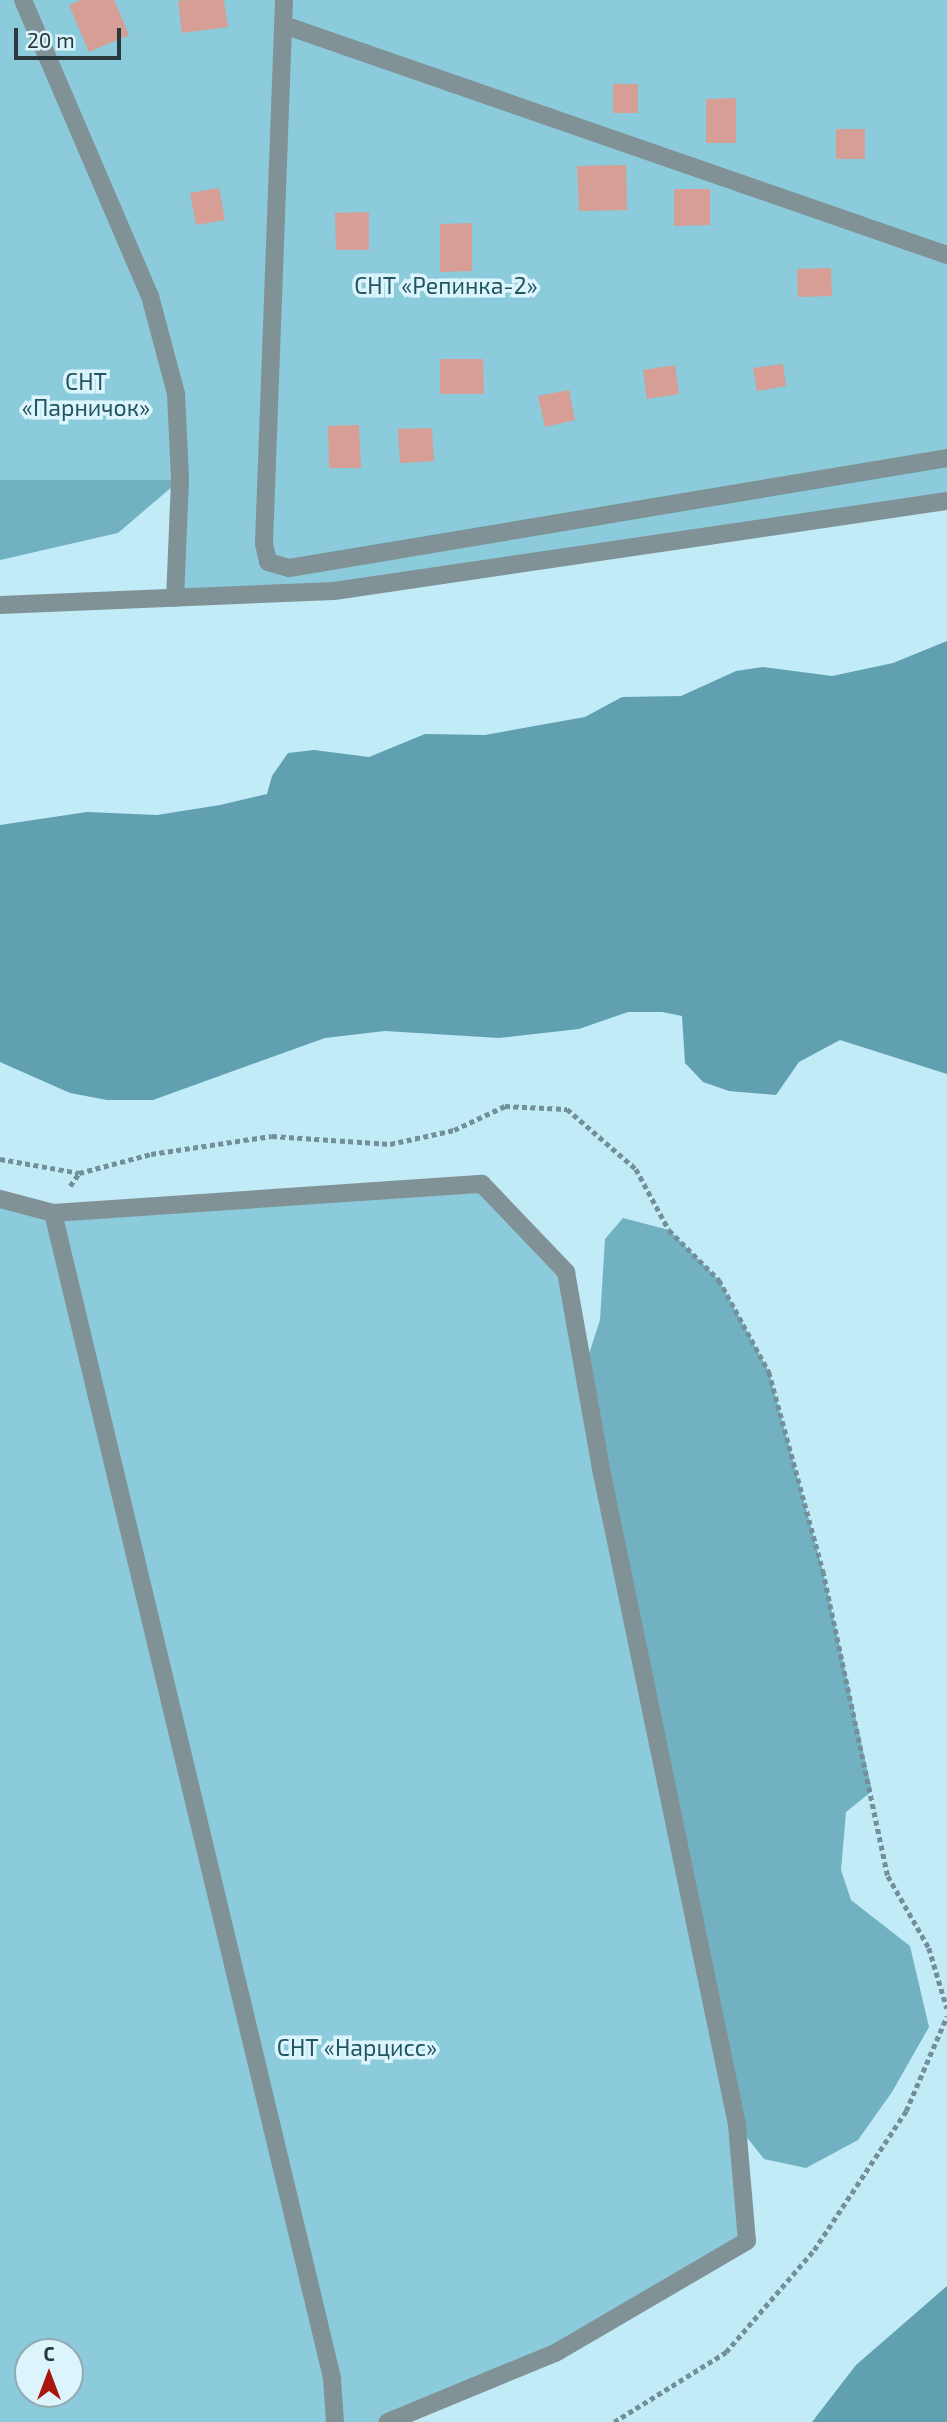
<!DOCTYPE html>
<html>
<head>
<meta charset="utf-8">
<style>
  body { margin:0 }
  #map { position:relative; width:947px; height:2422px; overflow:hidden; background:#c1ebf7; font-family:"Exo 2",sans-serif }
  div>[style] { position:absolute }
  .green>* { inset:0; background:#8ccbdb }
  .forest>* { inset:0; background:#72b1c1 }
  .water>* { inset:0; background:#61a0b0 }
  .building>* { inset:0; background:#d69e95 }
  .path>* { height:4.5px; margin-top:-2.25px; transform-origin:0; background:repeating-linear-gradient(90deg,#739098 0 5px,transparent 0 8.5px) }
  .minor>* { height:18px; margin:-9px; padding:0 9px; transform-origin:9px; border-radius:9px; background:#819297 }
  span { translate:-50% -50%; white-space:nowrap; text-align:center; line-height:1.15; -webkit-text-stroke:7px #dcf5fc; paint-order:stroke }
  .park-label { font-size:23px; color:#215662 }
  .north { position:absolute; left:14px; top:2338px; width:70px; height:70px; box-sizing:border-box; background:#dcf5fc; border:2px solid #94a9b0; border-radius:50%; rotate:0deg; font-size:19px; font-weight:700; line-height:28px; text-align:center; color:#28383d }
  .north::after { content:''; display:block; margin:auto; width:24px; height:32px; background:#a8160d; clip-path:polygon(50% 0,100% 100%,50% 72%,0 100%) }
  .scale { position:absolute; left:14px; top:28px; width:107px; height:32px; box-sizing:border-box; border:4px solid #28383d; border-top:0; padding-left:9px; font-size:21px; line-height:24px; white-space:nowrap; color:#28383d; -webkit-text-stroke:5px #dcf5fc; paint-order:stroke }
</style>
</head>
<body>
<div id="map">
  <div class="green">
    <i style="clip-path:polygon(0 0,947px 0,947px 501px,334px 591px,175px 598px,179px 480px,0 480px)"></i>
    <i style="clip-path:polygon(evenodd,482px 1184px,566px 1272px,737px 2125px,747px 2241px,555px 2353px,388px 2422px,0 2422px,0 1199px,53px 1213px,482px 1184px,28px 2352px,70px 2352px,70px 2394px,28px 2394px,28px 2352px)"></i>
  </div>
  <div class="forest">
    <i style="clip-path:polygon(0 480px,180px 480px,118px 533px,0 560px)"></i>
    <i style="clip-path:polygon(623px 1218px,669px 1230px,719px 1280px,769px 1372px,823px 1571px,872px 1791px,846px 1812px,841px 1870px,851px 1900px,910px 1946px,929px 2027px,892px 2092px,858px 2140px,806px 2168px,764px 2159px,737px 2125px,585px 1366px,600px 1320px,605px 1239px)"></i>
  </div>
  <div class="water">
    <i style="clip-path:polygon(947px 641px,947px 1074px,840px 1040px,799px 1062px,776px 1095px,729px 1091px,703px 1082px,685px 1063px,682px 1016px,662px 1012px,628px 1012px,579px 1029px,499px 1038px,385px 1031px,325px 1038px,153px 1100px,107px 1100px,70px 1093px,0 1062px,0 825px,87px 812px,157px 815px,220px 805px,267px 794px,272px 776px,288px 753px,314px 750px,369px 757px,425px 734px,485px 735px,585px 717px,622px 697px,681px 696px,736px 671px,763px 667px,832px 676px,893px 663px)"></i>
    <i style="clip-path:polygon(947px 2286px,947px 2422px,812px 2422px,856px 2365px)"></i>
  </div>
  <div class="building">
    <i style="clip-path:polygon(81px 0,114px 0,129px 35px,89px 52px,69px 5px)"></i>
    <i style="clip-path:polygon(185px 0,224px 0,228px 27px,182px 33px,178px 1px)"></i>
    <i style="clip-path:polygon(613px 84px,638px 84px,638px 113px,613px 113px)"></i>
    <i style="clip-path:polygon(736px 98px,736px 143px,706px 143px,706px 99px)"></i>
    <i style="clip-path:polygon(836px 129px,865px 129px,865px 159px,836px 159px)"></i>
    <i style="clip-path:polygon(626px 165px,627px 210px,579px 211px,577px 166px)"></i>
    <i style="clip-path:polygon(219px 188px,225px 220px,196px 225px,190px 193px)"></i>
    <i style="clip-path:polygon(674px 189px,710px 189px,710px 225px,674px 226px)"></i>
    <i style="clip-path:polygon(369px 212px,369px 250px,336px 250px,335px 213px)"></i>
    <i style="clip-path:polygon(472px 223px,472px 271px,440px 272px,440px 224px)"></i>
    <i style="clip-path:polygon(831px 268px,832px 296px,798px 297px,797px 269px)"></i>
    <i style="clip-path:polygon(440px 359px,483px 359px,484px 394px,440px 394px)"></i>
    <i style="clip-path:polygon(783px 364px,786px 386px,757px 391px,753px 368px)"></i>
    <i style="clip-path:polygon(675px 365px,679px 394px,647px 399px,643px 370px)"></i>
    <i style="clip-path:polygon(569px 390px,575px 420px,545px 427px,538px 396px)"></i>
    <i style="clip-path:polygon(359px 425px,361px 468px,329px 468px,328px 426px)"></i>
    <i style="clip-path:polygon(432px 428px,434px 461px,400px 463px,398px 429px)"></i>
  </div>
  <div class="path">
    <i style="left:0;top:1159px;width:80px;rotate:10deg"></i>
    <i style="left:70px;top:1186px;width:16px;rotate:-55deg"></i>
    <i style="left:79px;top:1173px;width:74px;rotate:-14.8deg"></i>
    <i style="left:151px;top:1154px;width:122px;rotate:-8.5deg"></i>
    <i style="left:272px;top:1136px;width:118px;rotate:3.9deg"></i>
    <i style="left:390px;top:1144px;width:66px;rotate:-12.3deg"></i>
    <i style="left:454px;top:1130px;width:56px;rotate:-25.2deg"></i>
    <i style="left:505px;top:1106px;width:62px;rotate:2.8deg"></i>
    <i style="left:567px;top:1109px;width:91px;rotate:41deg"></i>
    <i style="left:636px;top:1169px;width:69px;rotate:61.6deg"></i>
    <i style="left:669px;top:1230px;width:71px;rotate:45deg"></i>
    <i style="left:719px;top:1280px;width:105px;rotate:61.5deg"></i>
    <i style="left:769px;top:1372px;width:206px;rotate:74.8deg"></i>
    <i style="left:823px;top:1571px;width:312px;rotate:78deg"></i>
    <i style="left:888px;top:1876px;width:83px;rotate:60.3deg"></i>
    <i style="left:929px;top:1948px;width:63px;rotate:73.3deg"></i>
    <i style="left:614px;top:2422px;width:132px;rotate:-32deg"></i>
    <i style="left:726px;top:2352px;width:135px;rotate:-49.2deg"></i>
    <i style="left:814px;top:2250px;width:167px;rotate:-56.5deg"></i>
    <i style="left:906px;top:2111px;width:103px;rotate:-66.7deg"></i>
  </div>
  <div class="minor">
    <i style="left:23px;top:0;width:322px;rotate:66.8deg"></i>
    <i style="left:150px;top:296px;width:101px;rotate:75.1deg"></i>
    <i style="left:176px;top:394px;width:86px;rotate:87.3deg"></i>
    <i style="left:180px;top:480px;width:118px;rotate:92.4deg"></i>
    <i style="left:284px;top:0;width:544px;rotate:92.11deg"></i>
    <i style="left:264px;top:544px;width:18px;rotate:77deg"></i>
    <i style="left:268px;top:562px;width:22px;rotate:16deg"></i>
    <i style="left:289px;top:568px;width:667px;rotate:-9.49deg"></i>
    <i style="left:284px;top:25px;width:702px;rotate:19.13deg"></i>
    <i style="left:0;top:605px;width:334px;rotate:-2.4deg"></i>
    <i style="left:334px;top:591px;width:620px;rotate:-8.35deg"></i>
    <i style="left:0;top:1199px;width:55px;rotate:14.8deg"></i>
    <i style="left:53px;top:1213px;width:430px;rotate:-3.9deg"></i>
    <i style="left:482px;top:1184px;width:122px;rotate:46.3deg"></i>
    <i style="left:566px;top:1272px;width:205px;rotate:79.9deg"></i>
    <i style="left:602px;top:1474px;width:665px;rotate:78.28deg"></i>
    <i style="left:737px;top:2125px;width:116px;rotate:85.1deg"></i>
    <i style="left:747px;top:2241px;width:222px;rotate:149.7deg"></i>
    <i style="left:555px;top:2353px;width:181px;rotate:157.6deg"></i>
    <i style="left:53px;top:1213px;width:1198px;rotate:76.53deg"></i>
    <i style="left:332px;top:2378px;width:44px;rotate:86.1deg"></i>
  </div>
  <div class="park-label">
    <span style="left:446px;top:285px">СНТ «Репинка-2»</span>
    <span style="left:86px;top:394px">СНТ<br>«Парничок»</span>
    <span style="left:357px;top:2047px">СНТ «Нарцисс»</span>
  </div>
  <div class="north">С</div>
  <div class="scale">20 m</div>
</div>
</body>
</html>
